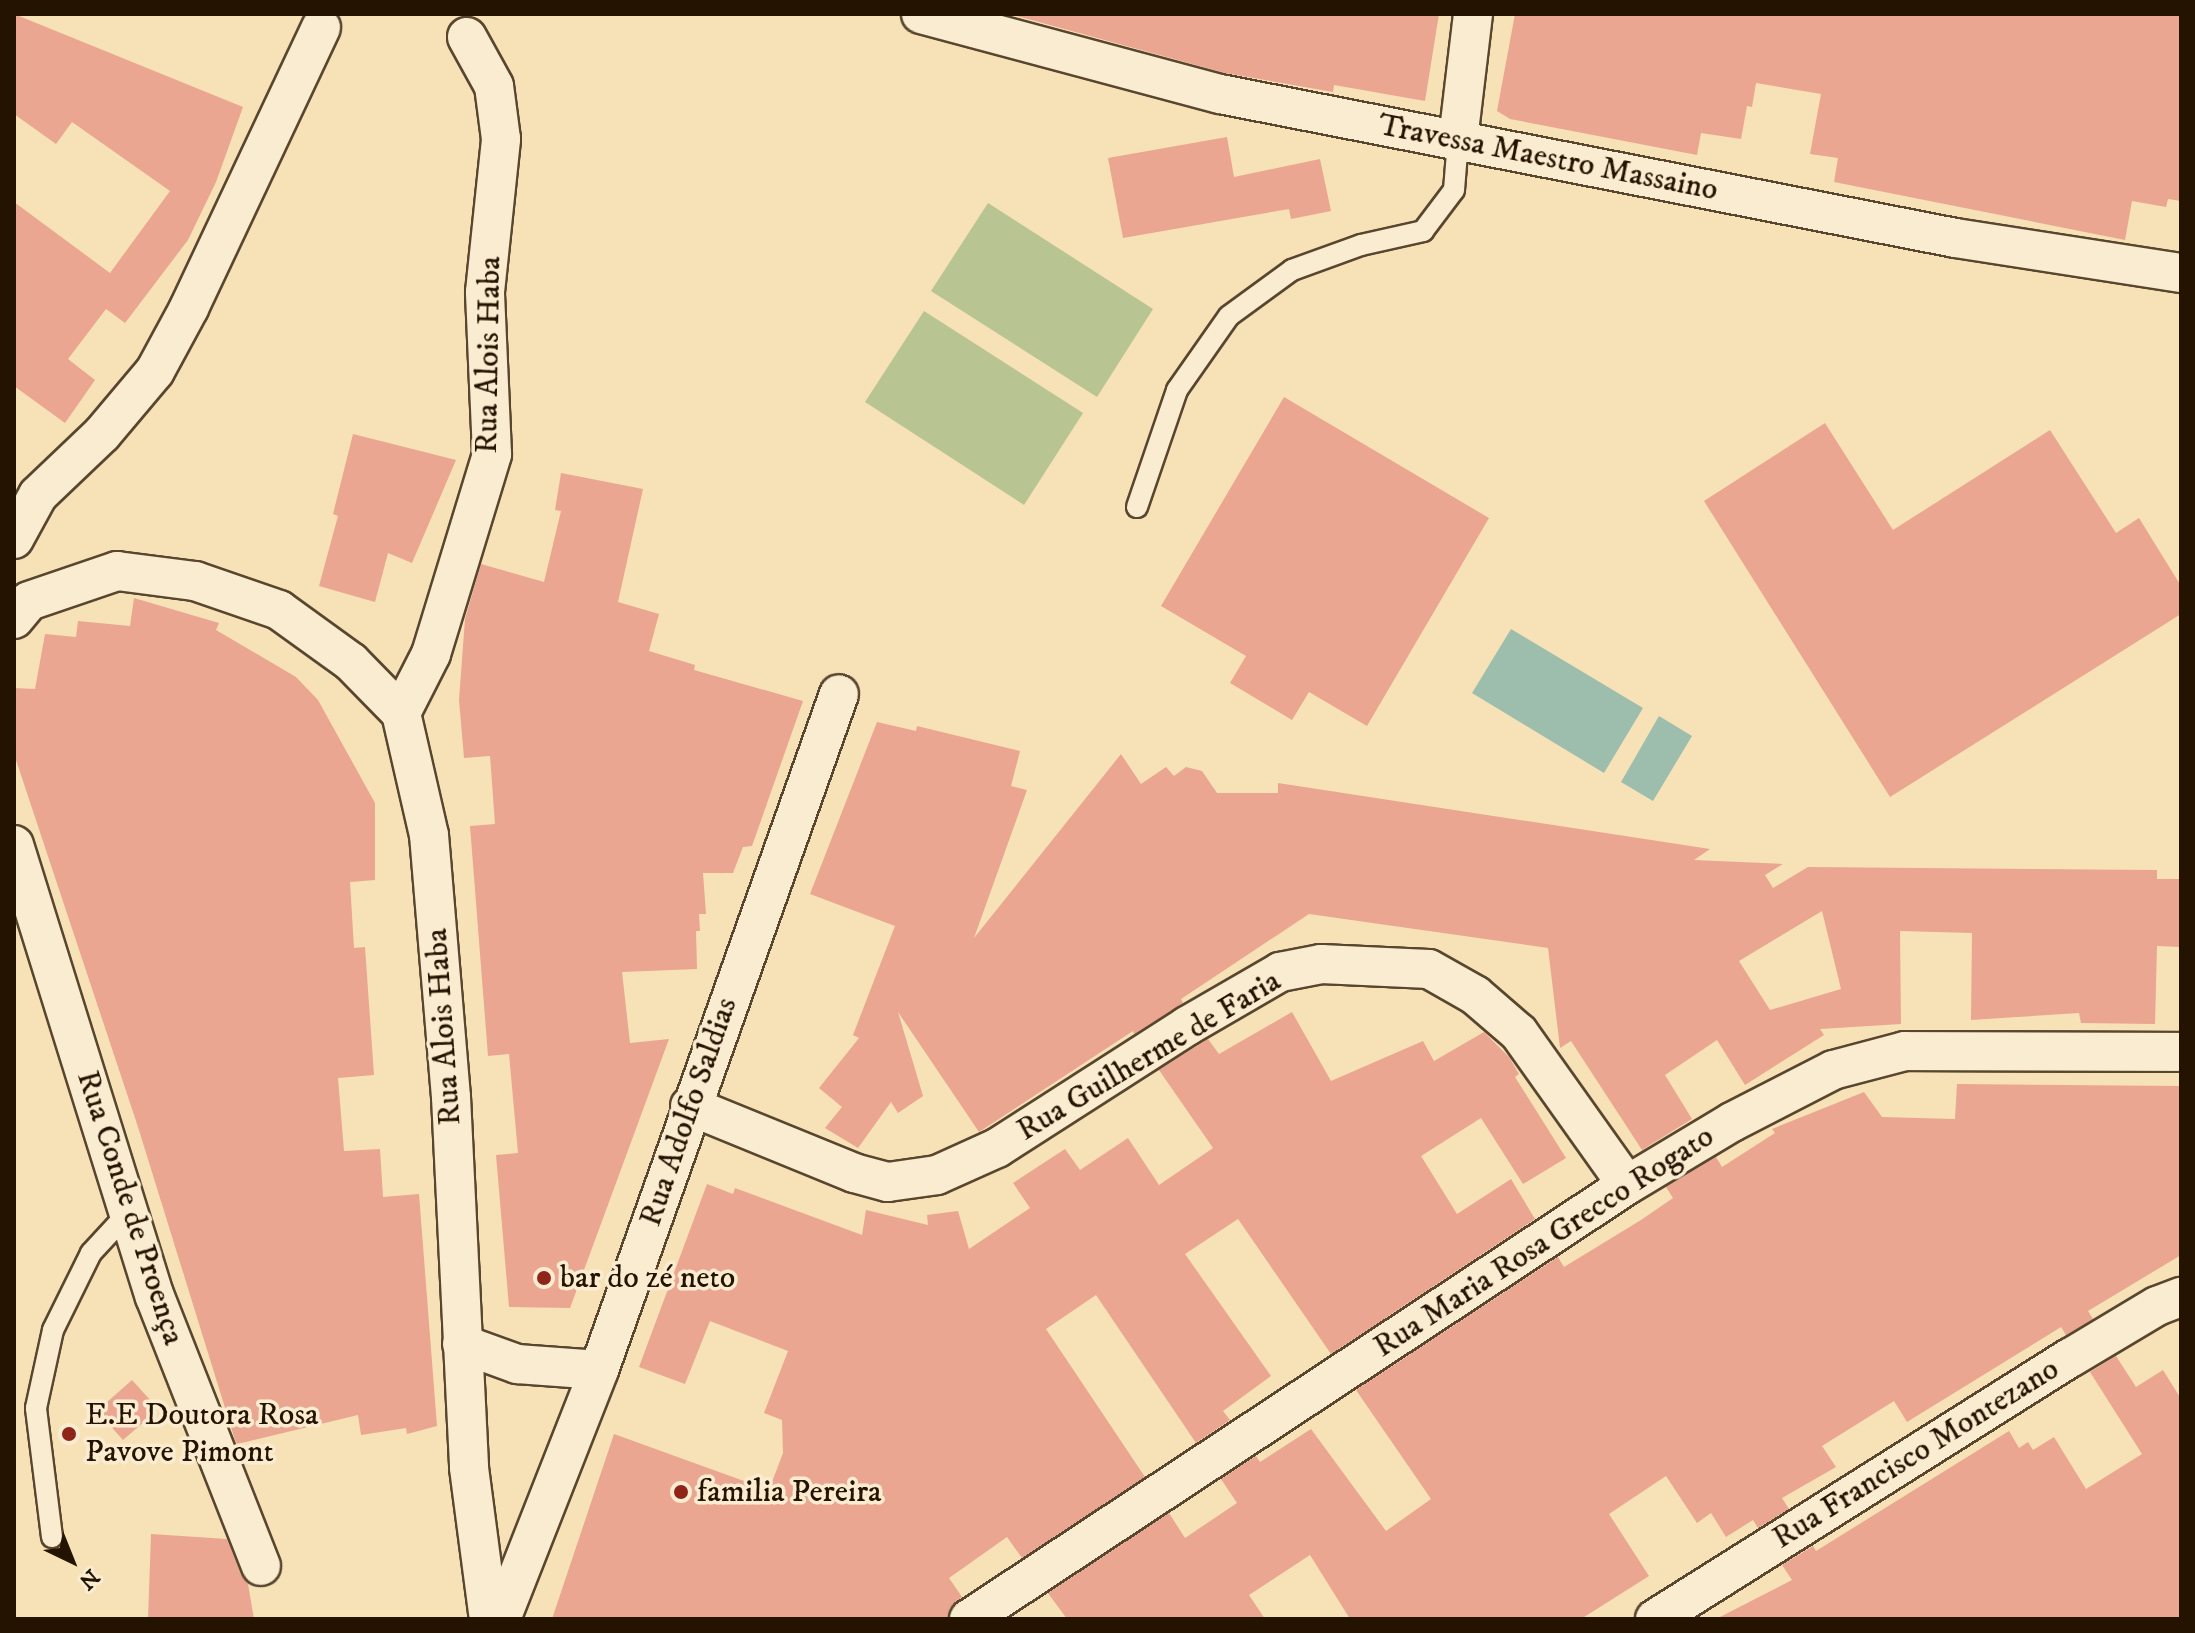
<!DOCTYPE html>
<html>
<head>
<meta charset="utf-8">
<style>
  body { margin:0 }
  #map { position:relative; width:2195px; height:1633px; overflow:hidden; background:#f7e1b7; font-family:"IM FELL DW Pica",serif }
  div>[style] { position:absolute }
  .green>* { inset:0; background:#b8c492 }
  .water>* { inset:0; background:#9dbead }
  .building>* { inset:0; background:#eaa691 }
  .roads { filter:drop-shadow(2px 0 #59462e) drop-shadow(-2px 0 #59462e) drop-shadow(0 2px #59462e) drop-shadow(0 -2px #59462e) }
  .lane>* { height:20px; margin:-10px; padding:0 10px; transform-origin:10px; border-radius:10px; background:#faecd0 }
  .street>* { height:38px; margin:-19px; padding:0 19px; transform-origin:19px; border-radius:19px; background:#faecd0 }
  .dots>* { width:22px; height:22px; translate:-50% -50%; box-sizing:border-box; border:4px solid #faecd0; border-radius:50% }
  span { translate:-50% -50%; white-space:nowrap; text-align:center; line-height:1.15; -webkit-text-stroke:7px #faecd0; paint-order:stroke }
  .street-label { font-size:32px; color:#241300 }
  .poi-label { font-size:32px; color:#241300 }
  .left { translate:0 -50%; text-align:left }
  .frame { position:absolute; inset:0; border:16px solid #241300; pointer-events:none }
  .north { position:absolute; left:32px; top:1521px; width:80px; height:80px; -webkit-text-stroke:6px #faecd0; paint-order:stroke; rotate:137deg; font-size:22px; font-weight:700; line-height:32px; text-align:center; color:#241300 }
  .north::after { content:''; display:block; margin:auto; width:28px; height:36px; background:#241300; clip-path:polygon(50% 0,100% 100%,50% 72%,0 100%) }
</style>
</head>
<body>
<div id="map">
  <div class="green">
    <i style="clip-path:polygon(988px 203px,1153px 309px,1097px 397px,931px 291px)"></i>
    <i style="clip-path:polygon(924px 311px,1083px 413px,1024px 505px,865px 402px)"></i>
  </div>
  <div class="water">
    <i style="clip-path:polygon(1511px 629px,1643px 708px,1604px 773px,1472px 693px)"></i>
    <i style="clip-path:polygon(1659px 716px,1692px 736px,1653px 801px,1621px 782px)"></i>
  </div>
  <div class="building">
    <i style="clip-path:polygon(14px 14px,243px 107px,216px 182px,188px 240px,125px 323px,106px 309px,68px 359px,95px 380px,65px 423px,14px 386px,14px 202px,110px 273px,170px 191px,72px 122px,56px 144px,14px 114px)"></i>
    <i style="clip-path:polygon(1010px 14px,1439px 14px,1425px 101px,1334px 85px,1333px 92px,1225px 73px)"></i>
    <i style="clip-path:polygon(1515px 14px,2181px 14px,2181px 201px,2168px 199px,2166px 207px,2132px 201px,2125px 240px,1834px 182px,1838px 158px,1810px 154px,1821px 94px,1756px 83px,1752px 107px,1747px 106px,1741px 139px,1701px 133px,1697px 155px,1510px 119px,1497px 111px)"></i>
    <i style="clip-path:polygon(1227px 137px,1234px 177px,1320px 159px,1331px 211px,1291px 219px,1289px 209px,1123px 238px,1108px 158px)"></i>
    <i style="clip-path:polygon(1284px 397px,1489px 518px,1367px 726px,1309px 692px,1292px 720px,1230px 683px,1246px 656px,1161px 606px)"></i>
    <i style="clip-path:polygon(1825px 423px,1893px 530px,2050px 430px,2116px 533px,2139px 518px,2181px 586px,2181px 614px,1890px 797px,1704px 501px)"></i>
    <i style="clip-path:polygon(353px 434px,456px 460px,412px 563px,388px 553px,375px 602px,319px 586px,338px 516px,333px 514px)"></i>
    <i style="clip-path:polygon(561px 473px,643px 489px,618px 602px,659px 614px,649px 651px,695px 665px,694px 670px,803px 701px,752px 846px,743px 847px,733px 873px,703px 873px,706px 914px,699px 914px,700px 931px,696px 931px,697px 969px,622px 972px,630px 1043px,669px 1039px,570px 1308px,509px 1307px,496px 1155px,518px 1153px,509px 1054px,488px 1056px,470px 826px,495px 824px,490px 756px,464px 758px,459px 700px,465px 619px,481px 564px,544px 582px,561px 511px,555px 510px)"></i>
    <i style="clip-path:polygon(134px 598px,219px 623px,216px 630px,296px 677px,318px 700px,375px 803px,375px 880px,350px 882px,354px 948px,365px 947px,374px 1075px,338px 1078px,344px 1151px,380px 1149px,383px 1197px,419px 1194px,437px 1426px,407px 1434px,406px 1428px,361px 1435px,358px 1415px,237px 1444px,235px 1440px,138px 1127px,14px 754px,14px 688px,35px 689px,45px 634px,76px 637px,78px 621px,130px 626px)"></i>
    <i style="clip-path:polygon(evenodd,877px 722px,916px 731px,917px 726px,1020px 751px,1011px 786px,1027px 790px,974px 938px,1121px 754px,1141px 784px,1166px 767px,1174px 776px,1186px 767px,1202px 771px,1217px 793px,1278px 793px,1278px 783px,1710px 849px,1694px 860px,1783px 864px,1765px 875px,1773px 888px,1808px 867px,2157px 870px,2157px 879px,2181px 879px,2181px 947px,2157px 946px,2155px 1024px,2081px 1023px,2079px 1013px,1971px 1020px,1972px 933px,1900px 931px,1901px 1024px,1820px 1029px,1824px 1035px,1745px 1085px,1717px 1040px,1665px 1075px,1692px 1119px,1642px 1150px,1571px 1041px,1560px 1048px,1548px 948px,1309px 914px,1181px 999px,1183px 1003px,1134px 1034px,1133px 1031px,979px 1132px,898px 1012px,923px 1096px,898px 1113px,891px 1102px,858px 1148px,825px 1128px,842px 1107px,819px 1088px,859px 1038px,853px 1035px,895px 926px,810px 894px,877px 722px,1822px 911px,1841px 989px,1770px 1010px,1739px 961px,1822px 911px)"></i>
    <i style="clip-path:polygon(1292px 1012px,1331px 1081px,1423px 1041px,1434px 1061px,1484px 1032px,1509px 1057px,1519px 1074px,1515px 1077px,1566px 1158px,1523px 1184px,1481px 1118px,1421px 1156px,1457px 1214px,1511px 1179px,1535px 1219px,1331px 1354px,1238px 1219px,1185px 1254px,1271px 1376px,1223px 1411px,1230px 1420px,1196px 1443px,1096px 1295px,1046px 1329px,1145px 1477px,1022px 1558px,1007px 1537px,949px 1578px,962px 1597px,950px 1608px,947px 1619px,552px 1619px,614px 1434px,769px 1490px,783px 1453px,782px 1420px,764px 1413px,788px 1351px,710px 1321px,685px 1384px,639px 1367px,707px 1184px,733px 1194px,735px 1188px,862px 1235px,866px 1210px,928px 1225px,927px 1215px,958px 1211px,969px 1249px,1030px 1208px,1013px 1183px,1065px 1149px,1080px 1170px,1128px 1138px,1159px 1185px,1213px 1148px,1159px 1070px,1208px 1039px,1219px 1054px)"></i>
    <i style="clip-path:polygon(1957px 1084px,2181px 1086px,2181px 1255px,2088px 1311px,2093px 1319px,2066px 1335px,2061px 1327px,1907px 1422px,1894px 1401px,1822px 1446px,1836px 1467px,1782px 1498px,1789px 1509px,1758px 1528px,1753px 1520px,1726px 1537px,1711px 1513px,1697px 1523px,1666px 1476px,1609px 1514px,1649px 1576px,1581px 1619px,1350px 1619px,1310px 1555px,1249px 1595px,1265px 1619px,1067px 1619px,1048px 1593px,1169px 1513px,1185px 1538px,1237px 1503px,1221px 1479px,1256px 1456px,1260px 1462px,1311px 1429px,1386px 1531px,1431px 1499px,1356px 1390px,1558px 1257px,1564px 1267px,1641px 1220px,1673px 1198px,1666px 1187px,1716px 1157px,1722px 1167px,1775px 1133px,1772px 1129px,1864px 1092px,1882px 1117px,1955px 1119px)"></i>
    <i style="clip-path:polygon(2116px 1356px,2136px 1387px,2163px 1370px,2181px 1399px,2181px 1619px,1716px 1619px,1792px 1580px,1782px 1565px,1813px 1546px,1816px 1551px,2009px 1431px,2019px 1448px,2028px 1442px,2033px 1450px,2054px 1437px,2086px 1489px,2142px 1454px,2090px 1372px)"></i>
    <i style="clip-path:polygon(132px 1380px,152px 1402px,152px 1415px,123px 1440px,97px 1411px)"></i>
    <i style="clip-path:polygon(151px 1534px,227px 1539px,241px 1574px,248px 1584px,254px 1619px,148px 1619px)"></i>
  </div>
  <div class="roads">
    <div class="lane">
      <i style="left:1137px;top:507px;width:124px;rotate:-71.1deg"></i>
      <i style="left:1177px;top:390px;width:90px;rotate:-54.9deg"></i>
      <i style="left:1229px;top:316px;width:78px;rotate:-36.1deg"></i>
      <i style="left:1292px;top:270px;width:73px;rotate:-19.9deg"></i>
      <i style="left:1361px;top:245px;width:64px;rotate:-12.7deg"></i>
      <i style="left:1423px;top:231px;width:51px;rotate:-52.9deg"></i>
      <i style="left:1454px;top:190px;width:50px;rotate:-85.4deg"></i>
      <i style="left:52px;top:1537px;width:130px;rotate:-97.1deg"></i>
      <i style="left:36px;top:1408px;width:80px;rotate:-77.7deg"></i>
      <i style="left:53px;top:1330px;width:86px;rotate:-63.7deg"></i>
      <i style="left:91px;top:1253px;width:56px;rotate:-47.2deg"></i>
    </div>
    <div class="street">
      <i style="left:921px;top:14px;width:310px;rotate:15deg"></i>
      <i style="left:1220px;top:94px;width:749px;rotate:11.08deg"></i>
      <i style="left:1955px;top:238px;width:229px;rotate:8.8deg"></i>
      <i style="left:1458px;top:140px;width:127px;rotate:-83.2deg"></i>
      <i style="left:14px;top:539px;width:50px;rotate:-61.4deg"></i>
      <i style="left:38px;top:495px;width:88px;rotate:-43.6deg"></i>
      <i style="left:102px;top:434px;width:82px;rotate:-49.9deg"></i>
      <i style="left:155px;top:371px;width:72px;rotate:-61.6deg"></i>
      <i style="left:189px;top:308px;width:310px;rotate:-64.8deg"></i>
      <i style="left:14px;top:619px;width:23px;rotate:-50deg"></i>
      <i style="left:29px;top:601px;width:93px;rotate:-18.8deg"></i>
      <i style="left:117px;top:571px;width:79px;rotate:7.3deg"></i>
      <i style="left:195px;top:581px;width:89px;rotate:19deg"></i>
      <i style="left:279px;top:610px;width:89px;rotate:35.8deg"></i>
      <i style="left:351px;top:662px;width:71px;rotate:45.6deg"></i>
      <i style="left:401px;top:713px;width:125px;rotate:77.1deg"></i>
      <i style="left:429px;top:835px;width:263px;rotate:85.2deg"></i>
      <i style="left:451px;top:1097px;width:371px;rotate:87.2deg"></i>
      <i style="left:469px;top:1468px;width:152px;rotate:82.5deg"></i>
      <i style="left:401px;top:713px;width:66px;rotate:-63deg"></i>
      <i style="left:431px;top:654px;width:209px;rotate:-73deg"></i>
      <i style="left:492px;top:454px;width:162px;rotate:-92.5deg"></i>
      <i style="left:485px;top:292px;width:154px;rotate:-84deg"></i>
      <i style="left:501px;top:139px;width:53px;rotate:-97.5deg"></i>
      <i style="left:494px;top:86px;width:56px;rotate:-118.9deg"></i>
      <i style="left:14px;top:845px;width:473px;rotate:72.7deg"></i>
      <i style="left:155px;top:1297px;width:289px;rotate:68.5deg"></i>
      <i style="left:690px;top:1106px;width:177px;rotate:22.2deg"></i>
      <i style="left:854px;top:1173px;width:35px;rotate:15deg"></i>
      <i style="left:888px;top:1182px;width:49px;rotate:-8.1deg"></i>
      <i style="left:937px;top:1175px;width:66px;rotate:-24.2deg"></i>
      <i style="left:997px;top:1148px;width:226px;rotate:-32.7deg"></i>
      <i style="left:1187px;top:1026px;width:108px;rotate:-30.1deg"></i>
      <i style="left:1280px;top:972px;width:42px;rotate:-11deg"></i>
      <i style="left:1321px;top:964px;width:108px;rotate:2.7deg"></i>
      <i style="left:1429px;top:969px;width:53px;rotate:29.5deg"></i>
      <i style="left:1475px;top:995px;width:58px;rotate:40.8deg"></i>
      <i style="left:1519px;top:1033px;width:186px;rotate:54.6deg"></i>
      <i style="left:462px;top:1344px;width:59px;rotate:20deg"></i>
      <i style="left:517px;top:1364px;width:82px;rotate:4.2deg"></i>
      <i style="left:501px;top:1619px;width:268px;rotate:-68.5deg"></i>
      <i style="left:599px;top:1370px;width:717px;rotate:-70.45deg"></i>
      <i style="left:969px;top:1619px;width:788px;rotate:-33.41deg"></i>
      <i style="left:1627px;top:1185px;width:122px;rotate:-31deg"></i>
      <i style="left:1732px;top:1122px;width:114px;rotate:-27.2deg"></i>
      <i style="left:1833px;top:1070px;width:74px;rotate:-14.8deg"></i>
      <i style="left:1905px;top:1051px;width:276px;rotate:0.2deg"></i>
      <i style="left:1655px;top:1619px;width:490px;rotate:-32.2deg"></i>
      <i style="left:2070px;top:1358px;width:101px;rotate:-30.9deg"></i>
      <i style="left:2157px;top:1306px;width:26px;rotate:-21deg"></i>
    </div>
  </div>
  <div class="dots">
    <i style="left:544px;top:1278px;background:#8f2418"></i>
    <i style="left:69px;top:1434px;background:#8f2418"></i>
    <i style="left:681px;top:1492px;background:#8f2418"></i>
  </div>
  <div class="street-label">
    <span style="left:1548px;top:158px;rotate:11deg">Travessa Maestro Massaino</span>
    <span style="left:489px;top:355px;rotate:-89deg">Rua Alois Haba</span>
    <span style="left:444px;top:1027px;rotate:-94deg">Rua Alois Haba</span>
    <span style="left:1149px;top:1056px;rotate:-31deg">Rua Guilherme de Faria</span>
    <span style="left:689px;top:1112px;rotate:-71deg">Rua Adolfo Saldias</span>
    <span style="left:130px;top:1208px;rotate:72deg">Rua Conde de Proença</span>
    <span style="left:1544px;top:1242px;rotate:-33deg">Rua Maria Rosa Grecco Rogato</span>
    <span style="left:1916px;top:1454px;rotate:-32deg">Rua Francisco Montezano</span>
  </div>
  <div class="poi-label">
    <span class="left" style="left:560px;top:1278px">bar do zé neto</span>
    <span class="left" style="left:85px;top:1434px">E.E Doutora Rosa<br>Pavove Pimont</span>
    <span class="left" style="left:697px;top:1492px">familia Pereira</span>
  </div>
  <div class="frame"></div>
  <div class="north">N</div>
</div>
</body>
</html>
